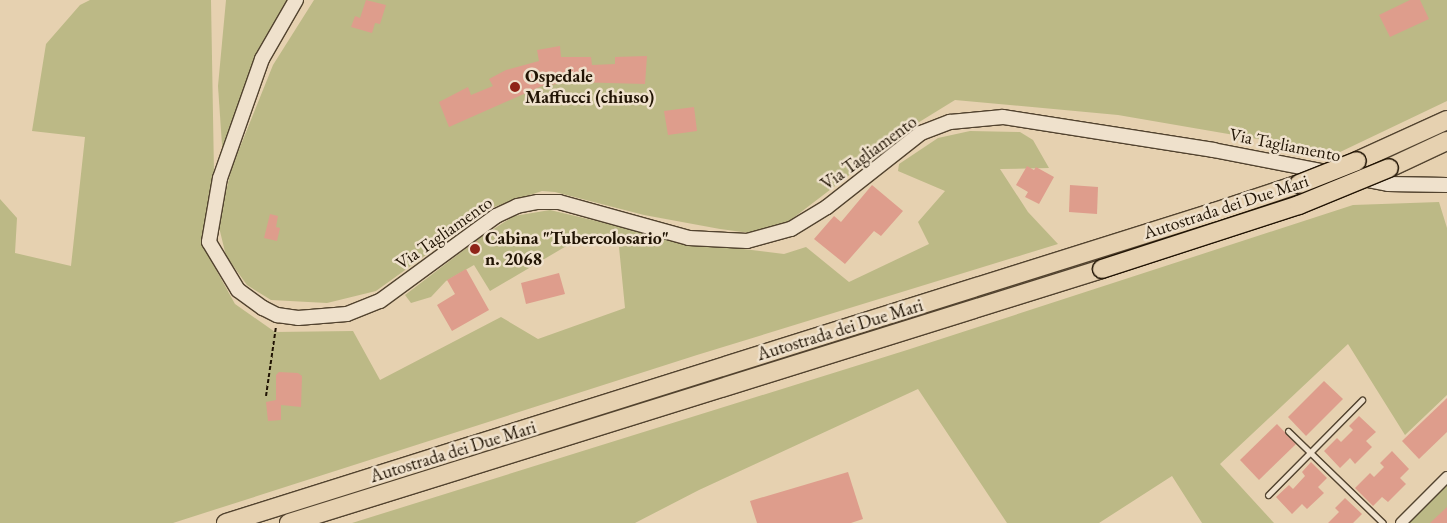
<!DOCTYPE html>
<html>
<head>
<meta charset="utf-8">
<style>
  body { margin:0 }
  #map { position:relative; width:1447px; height:523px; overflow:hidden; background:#e6d1b0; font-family:"EB Garamond",serif }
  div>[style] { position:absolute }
  .green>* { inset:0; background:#bcb986 }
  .building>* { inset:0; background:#de9d8c }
  .path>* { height:2px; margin-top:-1px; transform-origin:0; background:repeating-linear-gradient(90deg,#211404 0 4px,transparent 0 6.5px) }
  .roads { filter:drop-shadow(1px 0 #52432f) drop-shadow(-1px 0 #52432f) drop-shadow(0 1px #52432f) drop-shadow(0 -1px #52432f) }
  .lane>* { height:5px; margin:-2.5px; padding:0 2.5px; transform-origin:2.5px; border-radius:2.5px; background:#efe1cc }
  .street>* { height:10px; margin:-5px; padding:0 5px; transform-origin:5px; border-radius:5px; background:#efe1cc }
  .secondary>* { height:14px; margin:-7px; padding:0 7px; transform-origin:7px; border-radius:7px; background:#efe1cc }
  .highway>* { height:18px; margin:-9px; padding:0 9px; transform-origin:9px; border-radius:9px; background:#e6d1b0 }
  .bridges { filter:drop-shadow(1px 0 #211404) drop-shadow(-1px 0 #211404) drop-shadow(0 1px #211404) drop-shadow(0 -1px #211404) }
  .highway-bridge>* { height:18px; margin:-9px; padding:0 9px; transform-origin:9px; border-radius:9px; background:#e6d1b0 }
  .dots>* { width:14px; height:14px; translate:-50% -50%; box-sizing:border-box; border:2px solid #efe1cc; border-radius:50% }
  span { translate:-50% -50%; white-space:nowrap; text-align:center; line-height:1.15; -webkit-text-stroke:5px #efe1cc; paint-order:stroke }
  .poi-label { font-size:18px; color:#211404; font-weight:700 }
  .left { translate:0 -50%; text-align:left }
  .street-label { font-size:18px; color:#211404 }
</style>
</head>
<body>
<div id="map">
  <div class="green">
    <i style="clip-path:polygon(90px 0,211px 0,214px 173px,203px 246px,235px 304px,275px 332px,353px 331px,380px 380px,501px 317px,538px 339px,625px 308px,619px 247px,633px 245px,580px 238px,490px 291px,474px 265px,446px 281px,431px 297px,411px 303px,405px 295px,481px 237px,514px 216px,550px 210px,655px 235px,662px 239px,784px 254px,806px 247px,849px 282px,929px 244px,918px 222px,945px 191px,898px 171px,899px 164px,938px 138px,970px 131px,1020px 132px,1033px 140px,1049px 168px,1000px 169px,1028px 212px,1058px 244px,697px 355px,173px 523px,0 523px,0 199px,17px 218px,15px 253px,71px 266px,85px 137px,32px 131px,46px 44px,80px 5px)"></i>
    <i style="clip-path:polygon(226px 0,292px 0,223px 160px,218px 86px)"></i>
    <i style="clip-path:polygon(314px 0,1447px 0,1447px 101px,1338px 153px,1118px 115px,955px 100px,916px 124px,788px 222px,750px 233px,720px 229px,644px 215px,555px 192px,542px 191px,491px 208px,376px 291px,327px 303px,271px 300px,247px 285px,226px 256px,218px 223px,232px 167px,273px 65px)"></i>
    <i style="clip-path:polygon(1439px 202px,1447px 228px,1447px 395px,1405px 435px,1348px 344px,1220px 464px,1274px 523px,1202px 523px,1172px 476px,1099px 523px,1007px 523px,918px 389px,699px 490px,635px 523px,352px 523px,907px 350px,1353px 205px)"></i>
    <i style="clip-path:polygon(1447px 477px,1447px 523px,1401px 523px)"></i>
  </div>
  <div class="building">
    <i style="clip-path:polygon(366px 0,386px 5px,380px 24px,375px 23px,372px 33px,351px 27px,355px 16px,360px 18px)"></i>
    <i style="clip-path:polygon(1410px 0,1420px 0,1429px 19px,1390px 37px,1379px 15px)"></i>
    <i style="clip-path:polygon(560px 46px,561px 57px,591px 57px,592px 65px,615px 64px,615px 57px,647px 56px,645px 84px,572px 82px,542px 86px,449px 127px,439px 102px,468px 87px,471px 95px,493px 86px,489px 79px,506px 70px,539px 61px,537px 50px)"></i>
    <i style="clip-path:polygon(694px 107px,697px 131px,668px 135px,664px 111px)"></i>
    <i style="clip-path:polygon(1027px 166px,1034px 170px,1036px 167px,1054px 177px,1039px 204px,1025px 197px,1028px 192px,1016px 185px)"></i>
    <i style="clip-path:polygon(872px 185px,903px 211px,881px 236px,874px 231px,845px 264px,814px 239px,834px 216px,841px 222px)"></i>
    <i style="clip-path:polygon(1070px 185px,1098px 187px,1097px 214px,1069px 212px)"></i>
    <i style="clip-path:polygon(270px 214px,278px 216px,276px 227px,280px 228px,277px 241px,264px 238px)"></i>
    <i style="clip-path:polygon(477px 241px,482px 250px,474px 256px,468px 247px)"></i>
    <i style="clip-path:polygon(466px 269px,489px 310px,452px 331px,437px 305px,455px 294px,447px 280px)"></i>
    <i style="clip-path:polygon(559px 273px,565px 294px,526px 304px,521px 283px)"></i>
    <i style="clip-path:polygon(279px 372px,298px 373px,302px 376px,301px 407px,281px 405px,281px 420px,268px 421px,266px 402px,276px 400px,276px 375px)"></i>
    <i style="clip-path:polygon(1324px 381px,1343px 399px,1306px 436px,1288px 417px)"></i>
    <i style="clip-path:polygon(1447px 398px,1447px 432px,1419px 459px,1402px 441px)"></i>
    <i style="clip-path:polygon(1359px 416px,1376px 432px,1366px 441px,1372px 447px,1355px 464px,1350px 458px,1340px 468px,1324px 451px,1337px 438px,1341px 442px,1353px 430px,1349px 426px)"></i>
    <i style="clip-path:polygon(1277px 424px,1296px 444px,1259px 480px,1240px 460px)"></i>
    <i style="clip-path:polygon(1392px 451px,1409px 469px,1400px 478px,1406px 484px,1388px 502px,1382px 497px,1373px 506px,1355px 488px,1370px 473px,1374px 477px,1384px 467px,1380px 463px)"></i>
    <i style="clip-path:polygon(1311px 462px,1327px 478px,1318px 487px,1324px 493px,1307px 509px,1302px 504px,1292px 514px,1276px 497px,1289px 485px,1293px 489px,1305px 476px,1302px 472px)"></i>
    <i style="clip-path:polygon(848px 472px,863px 519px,851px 523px,757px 523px,750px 501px)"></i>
    <i style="clip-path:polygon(1345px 498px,1362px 514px,1353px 523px,1328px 523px,1339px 512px,1335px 508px)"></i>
    <i style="clip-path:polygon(1447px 507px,1447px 523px,1430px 523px)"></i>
  </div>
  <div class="path">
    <i style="left:266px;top:396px;width:70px;rotate:-81.8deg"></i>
  </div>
  <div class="roads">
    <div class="lane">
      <i style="left:1288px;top:431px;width:132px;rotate:44.1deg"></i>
      <i style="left:1268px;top:495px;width:134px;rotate:-45.3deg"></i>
    </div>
    <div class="street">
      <i style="left:1401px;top:523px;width:65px;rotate:-45deg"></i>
    </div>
    <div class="secondary">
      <i style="left:296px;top:0;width:68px;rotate:120deg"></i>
      <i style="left:262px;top:59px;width:126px;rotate:109.4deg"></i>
      <i style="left:220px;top:178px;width:65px;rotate:99.8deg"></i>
      <i style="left:209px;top:242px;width:56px;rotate:58.9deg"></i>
      <i style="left:238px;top:290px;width:31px;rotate:36deg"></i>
      <i style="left:263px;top:308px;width:16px;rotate:27deg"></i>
      <i style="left:277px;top:315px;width:21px;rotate:8deg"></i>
      <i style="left:298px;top:318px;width:49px;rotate:-4.7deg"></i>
      <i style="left:347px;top:314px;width:35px;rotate:-22deg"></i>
      <i style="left:380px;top:301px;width:144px;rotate:-36.2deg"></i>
      <i style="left:496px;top:216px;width:23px;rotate:-25deg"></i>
      <i style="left:517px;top:206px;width:21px;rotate:-11deg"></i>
      <i style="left:538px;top:202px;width:21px"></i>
      <i style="left:559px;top:202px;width:135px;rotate:15.5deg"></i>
      <i style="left:689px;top:238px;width:58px;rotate:3deg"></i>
      <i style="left:747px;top:241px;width:46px;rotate:-15.3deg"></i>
      <i style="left:791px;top:229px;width:42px;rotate:-31.4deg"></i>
      <i style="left:827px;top:207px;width:120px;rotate:-38.2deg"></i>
      <i style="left:921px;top:133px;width:31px;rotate:-21deg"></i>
      <i style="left:950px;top:122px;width:53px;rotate:-5.4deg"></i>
      <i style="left:1003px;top:117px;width:213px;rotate:8.9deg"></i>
      <i style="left:1213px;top:150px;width:178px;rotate:11deg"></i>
      <i style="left:1388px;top:184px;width:59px;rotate:1deg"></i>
    </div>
    <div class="highway">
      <i style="left:1357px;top:161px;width:99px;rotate:-24.5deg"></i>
      <i style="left:1389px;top:168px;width:64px;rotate:-25deg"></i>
      <i style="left:226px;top:523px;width:1037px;rotate:-17.46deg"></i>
      <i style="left:1215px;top:212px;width:89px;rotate:-18.4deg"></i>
      <i style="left:289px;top:523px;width:852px;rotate:-17.35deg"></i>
    </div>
  </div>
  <div class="bridges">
    <div class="highway-bridge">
      <i style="left:1299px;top:184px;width:62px;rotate:-21.6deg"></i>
      <i style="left:1102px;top:269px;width:207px;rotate:-18deg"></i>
      <i style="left:1299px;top:205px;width:97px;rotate:-22.3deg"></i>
    </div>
  </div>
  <div class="dots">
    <i style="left:515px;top:87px;background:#8f2418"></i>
    <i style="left:475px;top:249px;background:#8f2418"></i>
  </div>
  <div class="poi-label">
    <span class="left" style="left:525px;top:87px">Ospedale<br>Maffucci (chiuso)</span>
    <span class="left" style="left:485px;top:249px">Cabina "Tubercolosario"<br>n. 2068</span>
  </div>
  <div class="street-label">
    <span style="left:1285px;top:145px;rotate:11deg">Via Tagliamento</span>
    <span style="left:869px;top:153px;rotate:-36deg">Via Tagliamento</span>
    <span style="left:1226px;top:207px;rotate:-18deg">Autostrada dei Due Mari</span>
    <span style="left:444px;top:233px;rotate:-35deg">Via Tagliamento</span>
    <span style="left:840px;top:330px;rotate:-17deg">Autostrada dei Due Mari</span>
    <span style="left:453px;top:452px;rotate:-17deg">Autostrada dei Due Mari</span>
  </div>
</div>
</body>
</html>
